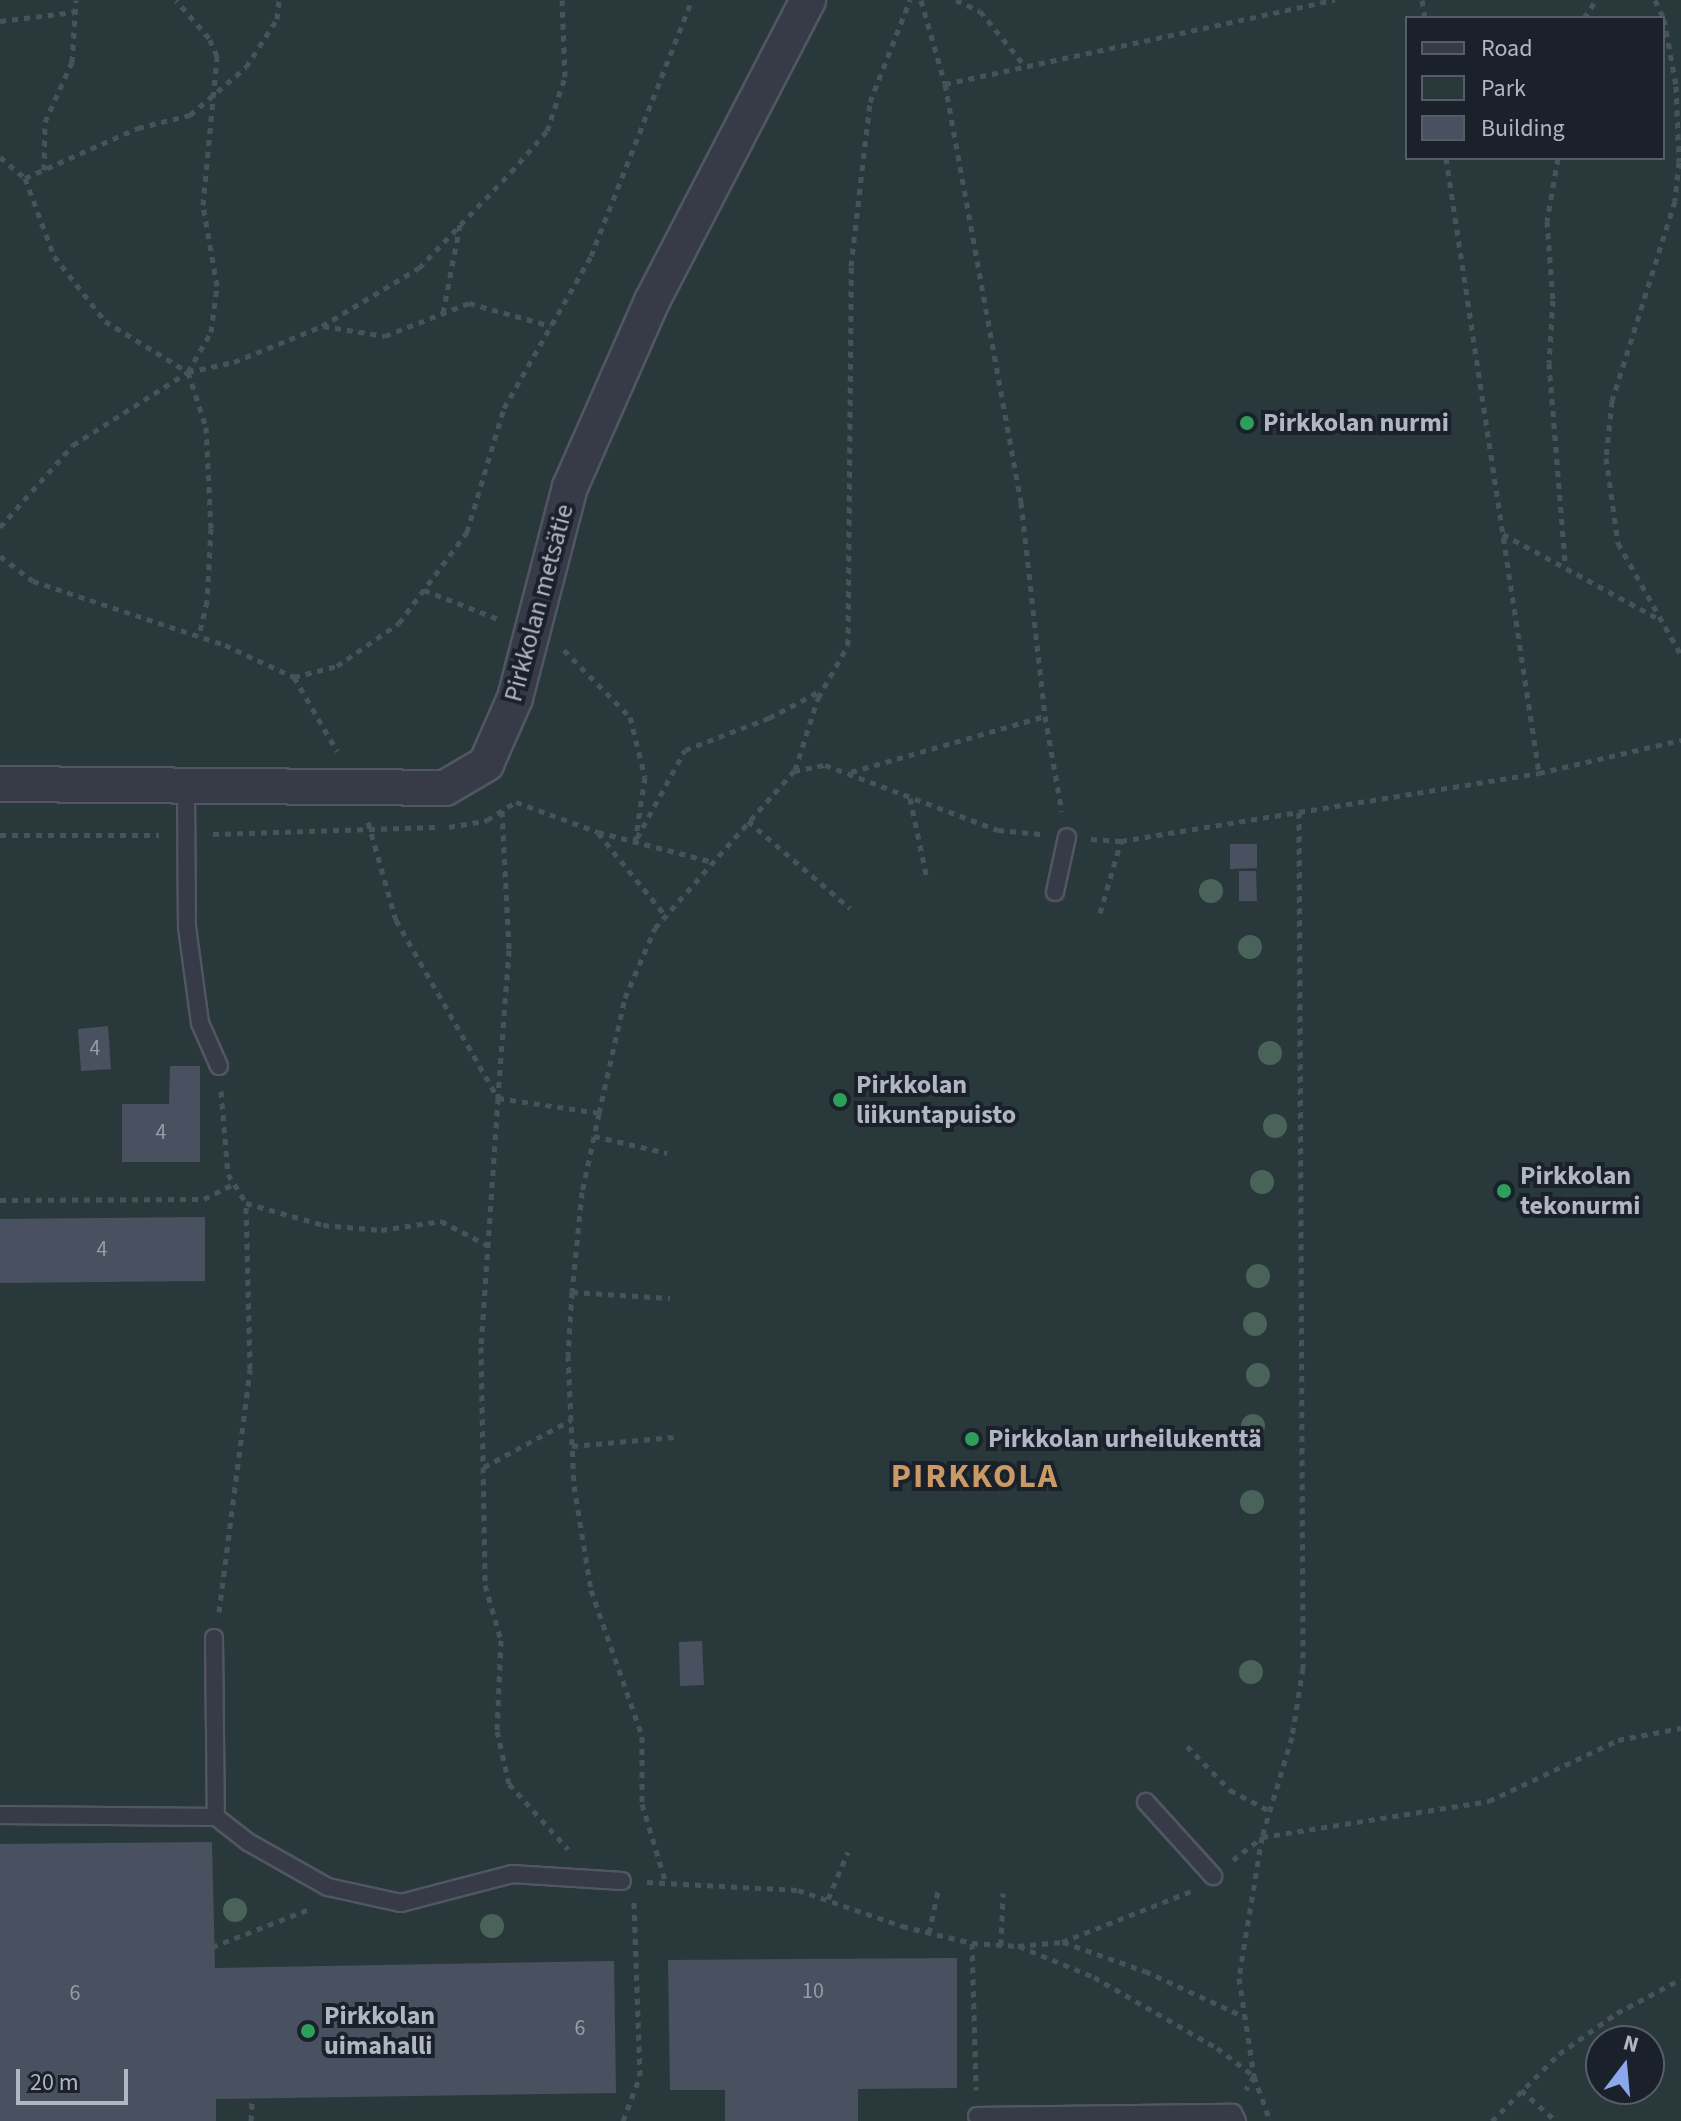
<!DOCTYPE html>
<html>
<head>
<meta charset="utf-8">
<style>
  body { margin:0 }
  #map { position:relative; width:1681px; height:2121px; overflow:hidden; background:#232936; font-family:"Source Sans 3",sans-serif }
  div>[style] { position:absolute }
  .green>* { inset:0; background:#29393b }
  .building>* { inset:0; background:#495060 }
  .path>* { height:5px; margin-top:-2.5px; transform-origin:0; background:repeating-linear-gradient(90deg,#465459 0 6px,transparent 0 12px) }
  .roads { filter:drop-shadow(2px 0 #515662) drop-shadow(-2px 0 #515662) drop-shadow(0 2px #515662) drop-shadow(0 -2px #515662) }
  .service>* { height:16px; margin:-8px; padding:0 8px; transform-origin:8px; border-radius:8px; background:#363b47 }
  .minor>* { height:34px; margin:-17px; padding:0 17px; transform-origin:17px; border-radius:17px; background:#363b47 }
  .trees>* { width:24px; height:24px; margin:-12px; border-radius:50%; background:#4a635a }
  .dots>* { width:22px; height:22px; translate:-50% -50%; box-sizing:border-box; border:4px solid #1b212b; border-radius:50% }
  span { translate:-50% -50%; white-space:nowrap; text-align:center; line-height:1.15; -webkit-text-stroke:8px #1b212b; paint-order:stroke }
  .number-label { font-size:22px; color:#979caa }
  .number-label span { -webkit-text-stroke-width:0 }
  .poi-label { font-size:26px; color:#b1b6c3; font-weight:700 }
  .left { translate:0 -50%; text-align:left }
  .street-label { font-size:26px; color:#b1b6c3 }
  .district-label { font-size:34px; color:#c99a66; font-weight:700; letter-spacing:2px }
  .legend { position:absolute; left:1405px; top:16px; width:260px; height:144px; box-sizing:border-box; background:#1b212b; border:2px solid #575d68; margin:0; padding:10px 14px; list-style:none; font-size:24px; color:#b1b6c3 }
  .legend li { display:flex; align-items:center; gap:16px; height:40px }
  .legend b { width:40px; border:2px solid #575d68 }
  .north { position:absolute; left:1585px; top:2025px; width:80px; height:80px; box-sizing:border-box; background:#1b212b; border:2px solid #575d68; border-radius:50%; rotate:16deg; font-size:22px; font-weight:700; line-height:32px; text-align:center; color:#b1b6c3 }
  .north::after { content:''; display:block; margin:auto; width:28px; height:36px; background:#8ca8ed; clip-path:polygon(50% 0,100% 100%,50% 72%,0 100%) }
  .scale { position:absolute; left:16px; top:2069px; width:112px; height:36px; box-sizing:border-box; border:4px solid #b1b6c3; border-top:0; padding-left:10px; font-size:24px; line-height:28px; white-space:nowrap; color:#b1b6c3; -webkit-text-stroke:6px #1b212b; paint-order:stroke }
</style>
</head>
<body>
<div id="map">
  <div class="green">
    <i style="clip-path:polygon(evenodd,0 0,1681px 0,1681px 2121px,0 2121px,0 0,1407px 18px,1663px 18px,1663px 158px,1407px 158px,1407px 18px,0 0,1601px 2041px,1649px 2041px,1649px 2089px,1601px 2089px,1601px 2041px)"></i>
  </div>
  <div class="building">
    <i style="clip-path:polygon(1230px 844px,1257px 844px,1257px 868px,1230px 869px)"></i>
    <i style="clip-path:polygon(1239px 871px,1256px 871px,1257px 901px,1239px 901px)"></i>
    <i style="clip-path:polygon(108px 1026px,111px 1069px,81px 1071px,78px 1029px)"></i>
    <i style="clip-path:polygon(170px 1066px,200px 1066px,200px 1162px,122px 1162px,122px 1104px,169px 1104px)"></i>
    <i style="clip-path:polygon(205px 1217px,205px 1281px,0 1283px,0 1219px)"></i>
    <i style="clip-path:polygon(702px 1641px,704px 1685px,680px 1686px,679px 1642px)"></i>
    <i style="clip-path:polygon(212px 1842px,215px 1968px,614px 1961px,616px 2093px,216px 2099px,216px 2121px,0 2121px,0 1844px)"></i>
    <i style="clip-path:polygon(957px 1958px,957px 2088px,858px 2089px,858px 2121px,725px 2121px,725px 2090px,670px 2090px,668px 1960px)"></i>
  </div>
  <div class="path">
    <i style="left:921px;top:0;width:87px;rotate:74.1deg"></i>
    <i style="left:945px;top:84px;width:425px;rotate:79.7deg"></i>
    <i style="left:1021px;top:502px;width:215px;rotate:83.6deg"></i>
    <i style="left:1045px;top:716px;width:97px;rotate:80deg"></i>
    <i style="left:956px;top:0;width:26px;rotate:25deg"></i>
    <i style="left:980px;top:11px;width:71px;rotate:50.7deg"></i>
    <i style="left:1422px;top:0;width:18px;rotate:81deg"></i>
    <i style="left:1655px;top:0;width:21px;rotate:65deg"></i>
    <i style="left:1664px;top:19px;width:68px;rotate:79.8deg"></i>
    <i style="left:1676px;top:86px;width:76px;rotate:87.7deg"></i>
    <i style="left:1679px;top:162px;width:39px;rotate:96deg"></i>
    <i style="left:1675px;top:201px;width:210px;rotate:107.5deg"></i>
    <i style="left:1612px;top:401px;width:57px;rotate:96deg"></i>
    <i style="left:1606px;top:458px;width:86px;rotate:82deg"></i>
    <i style="left:1618px;top:543px;width:129px;rotate:60.6deg"></i>
    <i style="left:1584px;top:18px;width:22px;rotate:-56deg"></i>
    <i style="left:0;top:21px;width:75px;rotate:-6.9deg"></i>
    <i style="left:945px;top:84px;width:399px;rotate:-12.2deg"></i>
    <i style="left:0;top:157px;width:33px;rotate:40deg"></i>
    <i style="left:25px;top:178px;width:83px;rotate:69.6deg"></i>
    <i style="left:54px;top:256px;width:83px;rotate:51.9deg"></i>
    <i style="left:105px;top:321px;width:97px;rotate:31.6deg"></i>
    <i style="left:188px;top:372px;width:47px;rotate:-12.3deg"></i>
    <i style="left:234px;top:362px;width:95px;rotate:-22.2deg"></i>
    <i style="left:322px;top:326px;width:113px;rotate:-30.9deg"></i>
    <i style="left:419px;top:268px;width:133px;rotate:-46.2deg"></i>
    <i style="left:511px;top:172px;width:55px;rotate:-48.7deg"></i>
    <i style="left:547px;top:131px;width:57px;rotate:-71.6deg"></i>
    <i style="left:565px;top:77px;width:77px;rotate:-92.2deg"></i>
    <i style="left:1446px;top:158px;width:622px;rotate:81.4deg"></i>
    <i style="left:1558px;top:158px;width:64px;rotate:99.9deg"></i>
    <i style="left:1547px;top:221px;width:79px;rotate:85.7deg"></i>
    <i style="left:1553px;top:300px;width:63px;rotate:93.6deg"></i>
    <i style="left:1549px;top:363px;width:202px;rotate:85.4deg"></i>
    <i style="left:44px;top:170px;width:48px;rotate:-88.8deg"></i>
    <i style="left:45px;top:122px;width:66px;rotate:-65.8deg"></i>
    <i style="left:72px;top:62px;width:62px;rotate:-86.3deg"></i>
    <i style="left:25px;top:178px;width:124px;rotate:-23.9deg"></i>
    <i style="left:138px;top:128px;width:54px;rotate:-14deg"></i>
    <i style="left:190px;top:115px;width:74px;rotate:-40.6deg"></i>
    <i style="left:246px;top:67px;width:57px;rotate:-57.1deg"></i>
    <i style="left:277px;top:19px;width:19px;rotate:-84deg"></i>
    <i style="left:443px;top:313px;width:90px;rotate:-79.1deg"></i>
    <i style="left:323px;top:326px;width:63px;rotate:9.2deg"></i>
    <i style="left:385px;top:336px;width:90px;rotate:-21.4deg"></i>
    <i style="left:469px;top:303px;width:85px;rotate:15.7deg"></i>
    <i style="left:188px;top:372px;width:58px;rotate:71.9deg"></i>
    <i style="left:206px;top:427px;width:101px;rotate:87.2deg"></i>
    <i style="left:211px;top:528px;width:73px;rotate:93.1deg"></i>
    <i style="left:207px;top:601px;width:36px;rotate:103deg"></i>
    <i style="left:0;top:527px;width:110px;rotate:-48.3deg"></i>
    <i style="left:73px;top:445px;width:136px;rotate:-32.4deg"></i>
    <i style="left:188px;top:372px;width:46px;rotate:-60.1deg"></i>
    <i style="left:211px;top:332px;width:46px;rotate:-82.6deg"></i>
    <i style="left:217px;top:286px;width:82px;rotate:-99.8deg"></i>
    <i style="left:203px;top:205px;width:150px;rotate:-84.6deg"></i>
    <i style="left:217px;top:56px;width:20px;rotate:-114deg"></i>
    <i style="left:209px;top:38px;width:50px;rotate:-131deg"></i>
    <i style="left:1503px;top:534px;width:178px;rotate:28.6deg"></i>
    <i style="left:0;top:556px;width:41px;rotate:37.1deg"></i>
    <i style="left:33px;top:581px;width:202px;rotate:18.4deg"></i>
    <i style="left:225px;top:645px;width:76px;rotate:24.9deg"></i>
    <i style="left:294px;top:677px;width:44px;rotate:-14.3deg"></i>
    <i style="left:337px;top:666px;width:75px;rotate:-34.7deg"></i>
    <i style="left:399px;top:623px;width:114px;rotate:-53.2deg"></i>
    <i style="left:467px;top:532px;width:129px;rotate:-73.4deg"></i>
    <i style="left:504px;top:408px;width:175px;rotate:-60.2deg"></i>
    <i style="left:591px;top:256px;width:275px;rotate:-68.5deg"></i>
    <i style="left:424px;top:590px;width:83px;rotate:21.3deg"></i>
    <i style="left:564px;top:650px;width:94px;rotate:45.4deg"></i>
    <i style="left:630px;top:717px;width:62px;rotate:76deg"></i>
    <i style="left:645px;top:777px;width:66px;rotate:98.7deg"></i>
    <i style="left:294px;top:677px;width:86px;rotate:59.8deg"></i>
    <i style="left:795px;top:770px;width:76px;rotate:-72.3deg"></i>
    <i style="left:818px;top:698px;width:61px;rotate:-60.5deg"></i>
    <i style="left:848px;top:645px;width:379px;rotate:-89.5deg"></i>
    <i style="left:851px;top:266px;width:165px;rotate:-83.4deg"></i>
    <i style="left:870px;top:102px;width:110px;rotate:-68.6deg"></i>
    <i style="left:851px;top:772px;width:202px;rotate:-16.1deg"></i>
    <i style="left:910px;top:798px;width:83px;rotate:78.1deg"></i>
    <i style="left:502px;top:811px;width:139px;rotate:87.1deg"></i>
    <i style="left:509px;top:950px;width:148px;rotate:94.3deg"></i>
    <i style="left:498px;top:1098px;width:102px;rotate:8.4deg"></i>
    <i style="left:599px;top:1113px;width:118px;rotate:-77.3deg"></i>
    <i style="left:625px;top:998px;width:76px;rotate:-66.8deg"></i>
    <i style="left:655px;top:928px;width:210px;rotate:-48.5deg"></i>
    <i style="left:794px;top:771px;width:32px;rotate:-11deg"></i>
    <i style="left:825px;top:765px;width:185px;rotate:20.6deg"></i>
    <i style="left:998px;top:830px;width:43px;rotate:5.3deg"></i>
    <i style="left:1299px;top:812px;width:243px;rotate:-9.2deg"></i>
    <i style="left:1539px;top:773px;width:146px;rotate:-13.1deg"></i>
    <i style="left:748px;top:821px;width:134px;rotate:40.5deg"></i>
    <i style="left:368px;top:822px;width:102px;rotate:74.1deg"></i>
    <i style="left:396px;top:920px;width:205px;rotate:60.2deg"></i>
    <i style="left:498px;top:1098px;width:250px;rotate:93.9deg"></i>
    <i style="left:481px;top:1347px;width:238px;rotate:89deg"></i>
    <i style="left:485px;top:1585px;width:57px;rotate:73.8deg"></i>
    <i style="left:501px;top:1640px;width:91px;rotate:92.5deg"></i>
    <i style="left:497px;top:1731px;width:54px;rotate:77.2deg"></i>
    <i style="left:509px;top:1784px;width:88px;rotate:47.8deg"></i>
    <i style="left:449px;top:827px;width:39px;rotate:-10deg"></i>
    <i style="left:487px;top:820px;width:34px;rotate:-32deg"></i>
    <i style="left:516px;top:802px;width:87px;rotate:20.1deg"></i>
    <i style="left:598px;top:832px;width:119px;rotate:14.6deg"></i>
    <i style="left:598px;top:833px;width:107px;rotate:50.7deg"></i>
    <i style="left:213px;top:834px;width:222px;rotate:-1.8deg"></i>
    <i style="left:0;top:835px;width:159px"></i>
    <i style="left:637px;top:838px;width:100px;rotate:-61.4deg"></i>
    <i style="left:685px;top:750px;width:90px;rotate:-20.9deg"></i>
    <i style="left:769px;top:718px;width:60px;rotate:-27.8deg"></i>
    <i style="left:1091px;top:839px;width:30px;rotate:4deg"></i>
    <i style="left:1121px;top:841px;width:180px;rotate:-9.3deg"></i>
    <i style="left:1299px;top:812px;width:856px;rotate:89.73deg"></i>
    <i style="left:1303px;top:1668px;width:70px;rotate:99.1deg"></i>
    <i style="left:1292px;top:1737px;width:104px;rotate:106.7deg"></i>
    <i style="left:1262px;top:1837px;width:143px;rotate:99.3deg"></i>
    <i style="left:1239px;top:1978px;width:99px;rotate:81.3deg"></i>
    <i style="left:1254px;top:2076px;width:48px;rotate:70.4deg"></i>
    <i style="left:1100px;top:913px;width:75px;rotate:-73.7deg"></i>
    <i style="left:221px;top:1091px;width:83px;rotate:85.2deg"></i>
    <i style="left:228px;top:1174px;width:34px;rotate:58deg"></i>
    <i style="left:246px;top:1203px;width:80px;rotate:15.9deg"></i>
    <i style="left:323px;top:1225px;width:58px;rotate:4.9deg"></i>
    <i style="left:381px;top:1230px;width:61px;rotate:-8.5deg"></i>
    <i style="left:441px;top:1221px;width:52px;rotate:27.6deg"></i>
    <i style="left:599px;top:1113px;width:81px;rotate:102.1deg"></i>
    <i style="left:582px;top:1192px;width:100px;rotate:95.7deg"></i>
    <i style="left:572px;top:1292px;width:63px;rotate:93.6deg"></i>
    <i style="left:568px;top:1355px;width:131px;rotate:87.4deg"></i>
    <i style="left:574px;top:1486px;width:105px;rotate:80.7deg"></i>
    <i style="left:591px;top:1590px;width:155px;rotate:70.7deg"></i>
    <i style="left:642px;top:1736px;width:68px;rotate:90deg"></i>
    <i style="left:642px;top:1804px;width:83px;rotate:73.1deg"></i>
    <i style="left:594px;top:1136px;width:75px;rotate:13.1deg"></i>
    <i style="left:0;top:1200px;width:204px;rotate:-0.3deg"></i>
    <i style="left:204px;top:1199px;width:33px;rotate:-27deg"></i>
    <i style="left:572px;top:1292px;width:98px;rotate:3.5deg"></i>
    <i style="left:572px;top:1446px;width:102px;rotate:-5deg"></i>
    <i style="left:484px;top:1467px;width:99px;rotate:-28.4deg"></i>
    <i style="left:219px;top:1612px;width:245px;rotate:-82.7deg"></i>
    <i style="left:250px;top:1369px;width:166px;rotate:-91.4deg"></i>
    <i style="left:1187px;top:1746px;width:62px;rotate:45.7deg"></i>
    <i style="left:1230px;top:1790px;width:45px;rotate:27.7deg"></i>
    <i style="left:208px;top:1846px;width:101px;rotate:87.7deg"></i>
    <i style="left:212px;top:1947px;width:107px;rotate:-21.3deg"></i>
    <i style="left:1233px;top:1860px;width:37px;rotate:-38deg"></i>
    <i style="left:1262px;top:1837px;width:230px;rotate:-9deg"></i>
    <i style="left:1489px;top:1801px;width:143px;rotate:-25.3deg"></i>
    <i style="left:1618px;top:1740px;width:64px;rotate:-10.8deg"></i>
    <i style="left:647px;top:1882px;width:151px;rotate:3deg"></i>
    <i style="left:798px;top:1890px;width:110px;rotate:19.1deg"></i>
    <i style="left:902px;top:1926px;width:72px;rotate:13.7deg"></i>
    <i style="left:972px;top:1943px;width:46px;rotate:3.7deg"></i>
    <i style="left:1018px;top:1946px;width:44px;rotate:-5.2deg"></i>
    <i style="left:1062px;top:1942px;width:142px;rotate:-21.5deg"></i>
    <i style="left:828px;top:1899px;width:51px;rotate:-66.9deg"></i>
    <i style="left:929px;top:1933px;width:43px;rotate:-77.9deg"></i>
    <i style="left:1063px;top:1942px;width:87px;rotate:19.5deg"></i>
    <i style="left:1145px;top:1971px;width:110px;rotate:24.7deg"></i>
    <i style="left:972px;top:1943px;width:147px;rotate:88.4deg"></i>
    <i style="left:1001px;top:1945px;width:52px;rotate:-87.8deg"></i>
    <i style="left:1019px;top:1946px;width:81px;rotate:22.5deg"></i>
    <i style="left:1094px;top:1977px;width:142px;rotate:30deg"></i>
    <i style="left:1217px;top:2048px;width:46px;rotate:37.1deg"></i>
    <i style="left:1254px;top:2076px;width:16px;rotate:120deg"></i>
    <i style="left:1521px;top:2090px;width:47px;rotate:41.5deg"></i>
    <i style="left:251px;top:2121px;width:22px;rotate:-87deg"></i>
    <i style="left:623px;top:2121px;width:48px;rotate:-69.3deg"></i>
    <i style="left:640px;top:2076px;width:175px;rotate:-92deg"></i>
    <i style="left:1492px;top:2121px;width:95px;rotate:-45deg"></i>
    <i style="left:1559px;top:2054px;width:71px;rotate:-35.3deg"></i>
    <i style="left:1617px;top:2013px;width:72px;rotate:-28deg"></i>
  </div>
  <div class="roads">
    <div class="service">
      <i style="left:186px;top:789px;width:138px;rotate:89.6deg"></i>
      <i style="left:187px;top:927px;width:97px;rotate:82.3deg"></i>
      <i style="left:200px;top:1023px;width:47px;rotate:66.2deg"></i>
      <i style="left:1055px;top:892px;width:56px;rotate:-77.7deg"></i>
      <i style="left:214px;top:1638px;width:179px;rotate:89.4deg"></i>
      <i style="left:1146px;top:1802px;width:100px;rotate:47.8deg"></i>
      <i style="left:0;top:1815px;width:216px;rotate:0.5deg"></i>
      <i style="left:216px;top:1817px;width:41px;rotate:38deg"></i>
      <i style="left:248px;top:1842px;width:92px;rotate:29.4deg"></i>
      <i style="left:328px;top:1887px;width:75px;rotate:12.4deg"></i>
      <i style="left:401px;top:1903px;width:115px;rotate:-14.6deg"></i>
      <i style="left:512px;top:1874px;width:110px;rotate:3.6deg"></i>
      <i style="left:977px;top:2116px;width:256px;rotate:-0.7deg"></i>
      <i style="left:1233px;top:2113px;width:9px;rotate:63deg"></i>
    </div>
    <div class="minor">
      <i style="left:0;top:784px;width:445px;rotate:0.5deg"></i>
      <i style="left:445px;top:788px;width:48px;rotate:-30.3deg"></i>
      <i style="left:486px;top:764px;width:72px;rotate:-66.3deg"></i>
      <i style="left:515px;top:698px;width:218px;rotate:-75.4deg"></i>
      <i style="left:570px;top:487px;width:203px;rotate:-66.2deg"></i>
      <i style="left:652px;top:301px;width:339px;rotate:-62.6deg"></i>
    </div>
  </div>
  <div class="trees">
    <i style="left:1211px;top:891px"></i>
    <i style="left:1250px;top:947px"></i>
    <i style="left:1270px;top:1053px"></i>
    <i style="left:1275px;top:1126px"></i>
    <i style="left:1262px;top:1182px"></i>
    <i style="left:1258px;top:1276px"></i>
    <i style="left:1255px;top:1324px"></i>
    <i style="left:1258px;top:1375px"></i>
    <i style="left:1253px;top:1426px"></i>
    <i style="left:1252px;top:1502px"></i>
    <i style="left:1251px;top:1672px"></i>
    <i style="left:235px;top:1910px"></i>
    <i style="left:492px;top:1926px"></i>
  </div>
  <div class="dots">
    <i style="left:1247px;top:423px;background:#2e9e5b"></i>
    <i style="left:840px;top:1100px;background:#2e9e5b"></i>
    <i style="left:1504px;top:1191px;background:#2e9e5b"></i>
    <i style="left:972px;top:1439px;background:#2e9e5b"></i>
    <i style="left:308px;top:2031px;background:#2e9e5b"></i>
  </div>
  <div class="number-label">
    <span style="left:95px;top:1049px">4</span>
    <span style="left:161px;top:1133px">4</span>
    <span style="left:102px;top:1250px">4</span>
    <span style="left:813px;top:1992px">10</span>
    <span style="left:75px;top:1994px">6</span>
    <span style="left:580px;top:2029px">6</span>
  </div>
  <div class="poi-label">
    <span class="left" style="left:1263px;top:423px">Pirkkolan nurmi</span>
    <span class="left" style="left:856px;top:1100px">Pirkkolan<br>liikuntapuisto</span>
    <span class="left" style="left:1520px;top:1191px">Pirkkolan<br>tekonurmi</span>
    <span class="left" style="left:988px;top:1439px">Pirkkolan urheilukenttä</span>
    <span class="left" style="left:324px;top:2031px">Pirkkolan<br>uimahalli</span>
  </div>
  <div class="street-label">
    <span style="left:539px;top:603px;rotate:-75deg">Pirkkolan metsätie</span>
  </div>
  <div class="district-label">
    <span style="left:975px;top:1477px">PIRKKOLA</span>
  </div>
  <ul class="legend">
  <li><b style="height:10px;background:#363b47"></b>Road</li>
  <li><b style="height:22px;background:#29393b"></b>Park</li>
  <li><b style="height:22px;background:#495060"></b>Building</li>
  </ul>
  <div class="north">N</div>
  <div class="scale">20 m</div>
</div>
</body>
</html>
